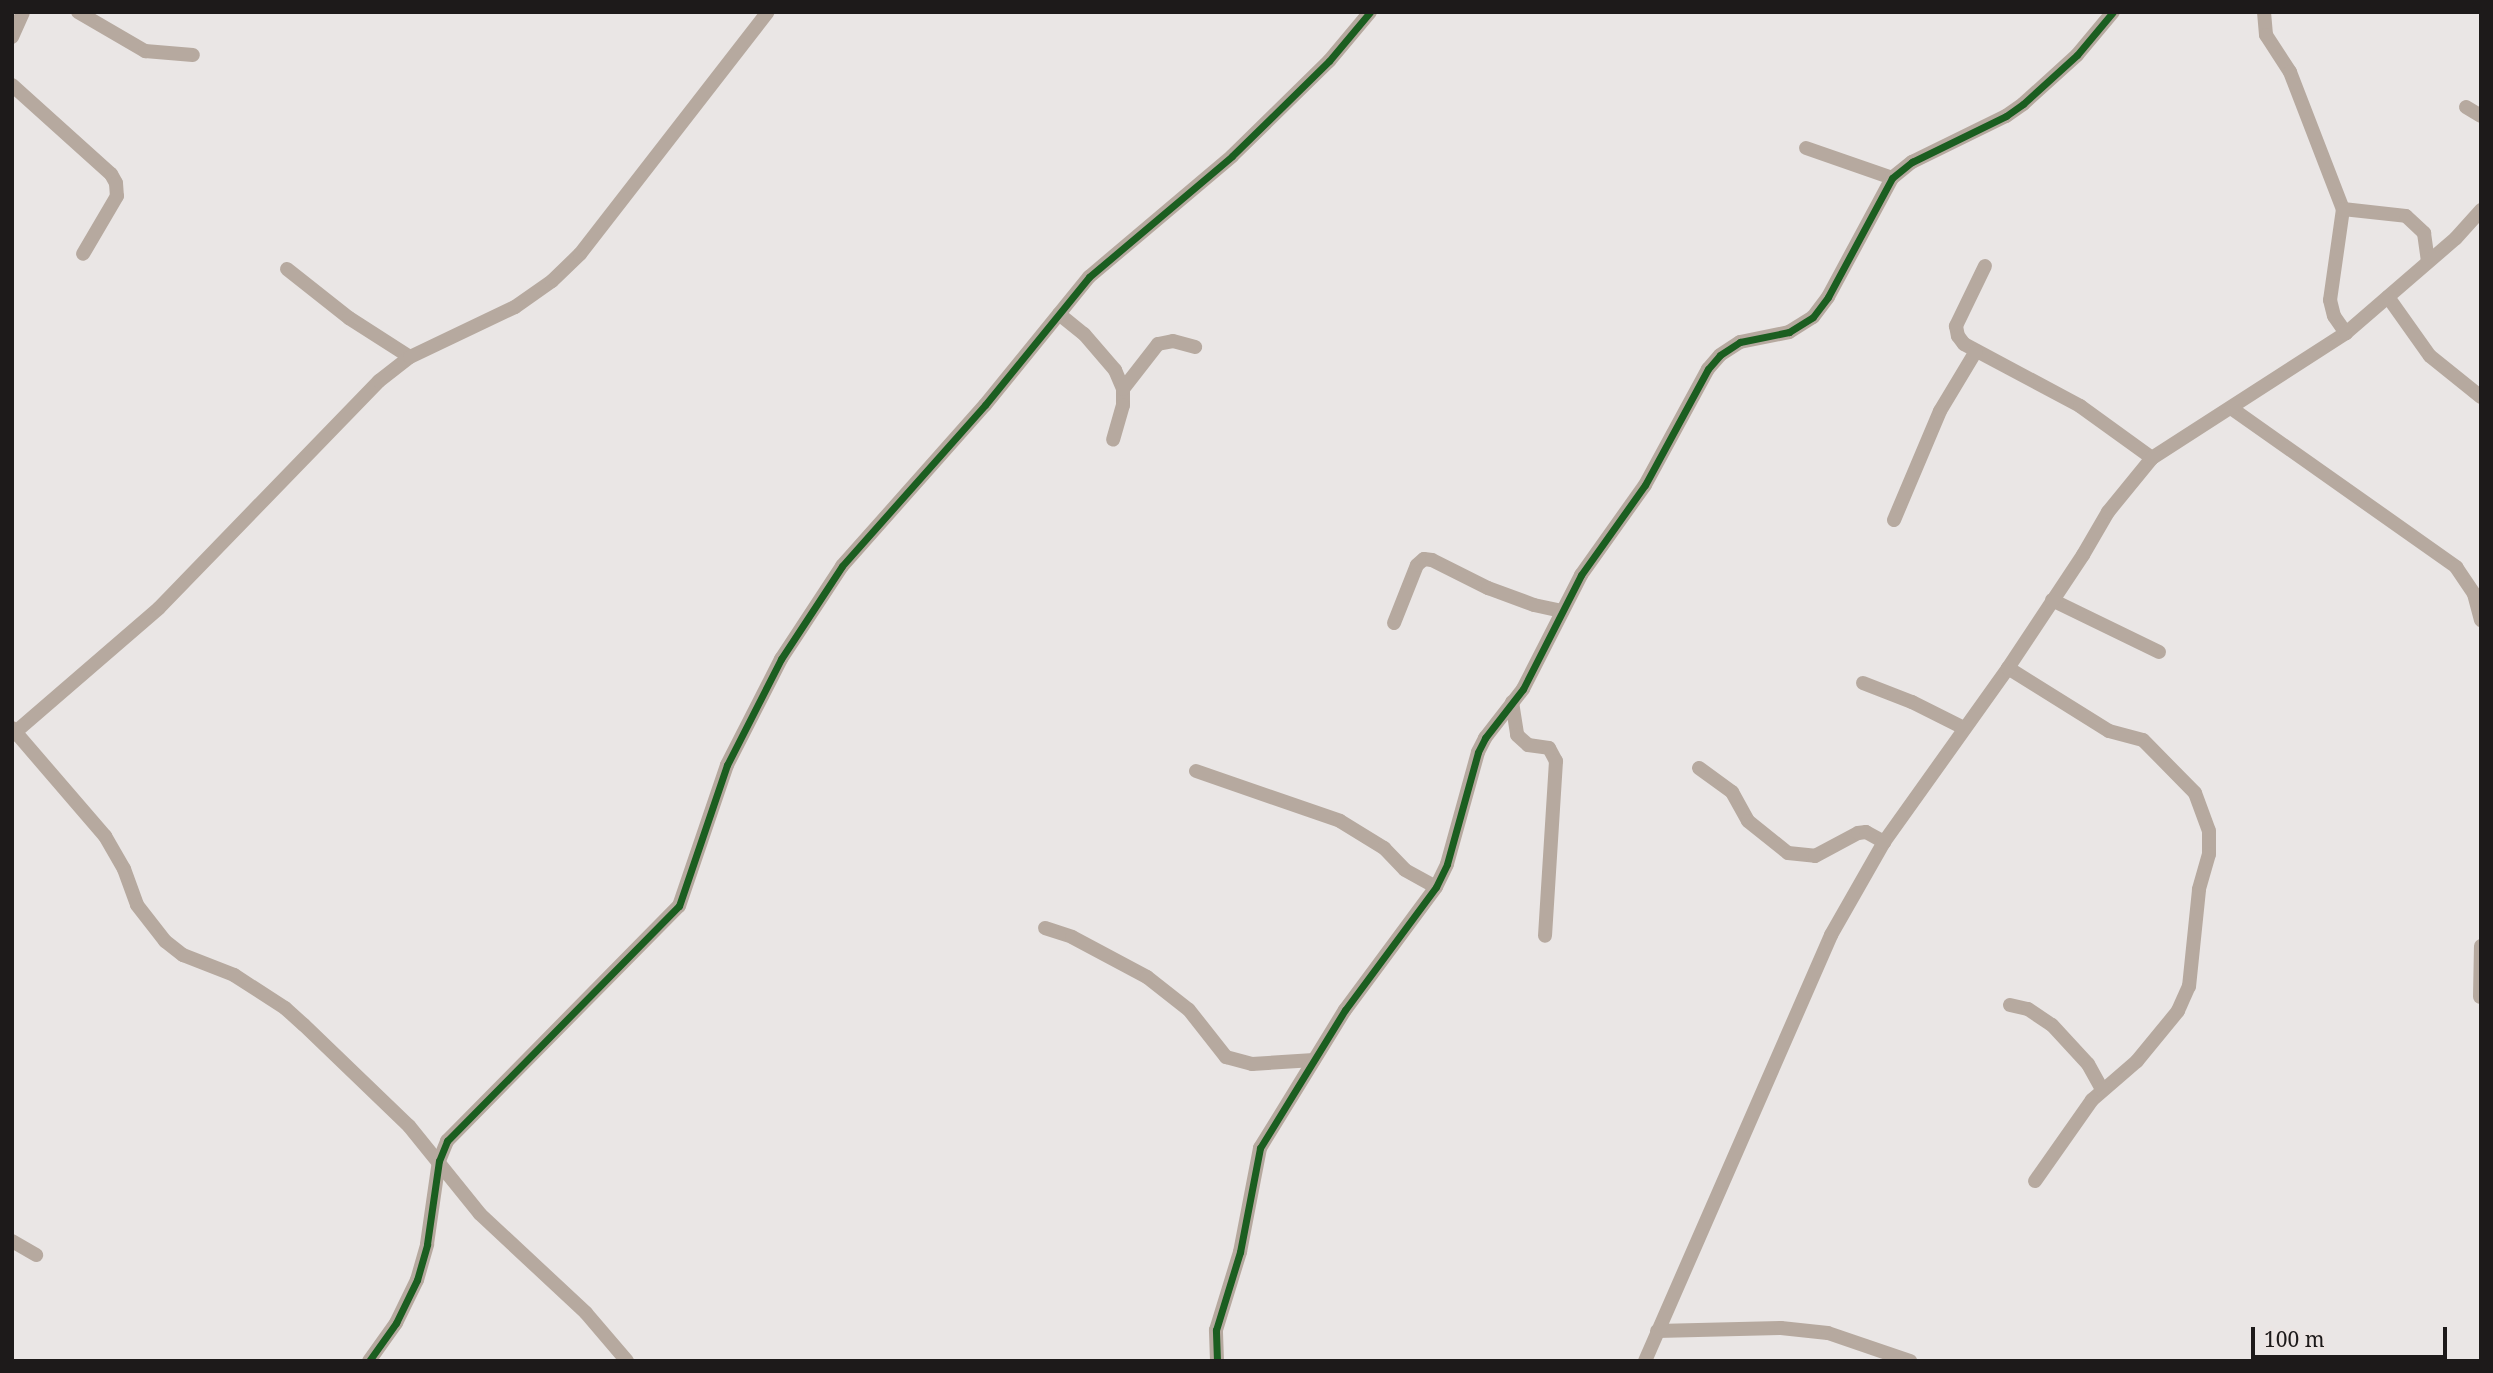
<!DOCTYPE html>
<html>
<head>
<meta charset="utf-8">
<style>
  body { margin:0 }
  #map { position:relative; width:2493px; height:1373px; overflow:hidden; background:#eae6e5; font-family:"Noto Serif",serif }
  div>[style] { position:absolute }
  .minor>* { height:14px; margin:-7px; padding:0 7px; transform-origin:7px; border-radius:7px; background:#b6a99f }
  .cycleway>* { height:7px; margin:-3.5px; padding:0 3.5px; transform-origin:3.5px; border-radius:3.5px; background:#1b5e20 }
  span { translate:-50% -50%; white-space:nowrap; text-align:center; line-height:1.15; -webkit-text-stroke:6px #ece5e3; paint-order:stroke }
  .frame { position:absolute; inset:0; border:14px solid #1d1a1a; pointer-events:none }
  .scale { position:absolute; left:2251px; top:1327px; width:196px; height:32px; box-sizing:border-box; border:4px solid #1d1a1a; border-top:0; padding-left:9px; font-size:21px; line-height:24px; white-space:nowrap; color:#1d1a1a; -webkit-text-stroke:5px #ece5e3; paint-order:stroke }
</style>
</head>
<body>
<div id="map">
  <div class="minor">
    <i style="left:78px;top:12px;width:78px;rotate:30.2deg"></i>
    <i style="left:145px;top:51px;width:48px;rotate:4.8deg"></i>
    <i style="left:2264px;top:12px;width:23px;rotate:85deg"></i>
    <i style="left:2266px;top:35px;width:44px;rotate:57deg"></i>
    <i style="left:2290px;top:72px;width:147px;rotate:68.9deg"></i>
    <i style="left:2343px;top:209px;width:92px;rotate:98.1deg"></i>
    <i style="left:2330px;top:300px;width:16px;rotate:76deg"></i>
    <i style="left:2334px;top:316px;width:21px;rotate:55deg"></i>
    <i style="left:12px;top:37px;width:27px;rotate:-66deg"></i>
    <i style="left:12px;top:85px;width:133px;rotate:42deg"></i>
    <i style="left:111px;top:174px;width:10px;rotate:61deg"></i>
    <i style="left:116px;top:183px;width:13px;rotate:86deg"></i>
    <i style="left:117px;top:196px;width:67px;rotate:120.4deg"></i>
    <i style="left:2466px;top:107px;width:17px;rotate:31deg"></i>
    <i style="left:1806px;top:148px;width:91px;rotate:19.2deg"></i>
    <i style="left:2343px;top:209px;width:63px;rotate:6.3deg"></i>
    <i style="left:2406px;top:216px;width:25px;rotate:43deg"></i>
    <i style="left:2424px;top:233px;width:28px;rotate:82deg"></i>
    <i style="left:1985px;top:266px;width:67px;rotate:115.8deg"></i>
    <i style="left:1956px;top:326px;width:10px;rotate:79deg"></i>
    <i style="left:1958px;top:336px;width:10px;rotate:53deg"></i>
    <i style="left:1964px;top:344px;width:132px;rotate:28.1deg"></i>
    <i style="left:2080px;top:406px;width:89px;rotate:35.8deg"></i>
    <i style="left:287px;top:269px;width:79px;rotate:38.3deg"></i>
    <i style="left:349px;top:318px;width:72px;rotate:32.6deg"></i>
    <i style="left:2388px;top:297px;width:72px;rotate:54.6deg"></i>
    <i style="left:2430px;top:356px;width:65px;rotate:38.8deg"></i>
    <i style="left:1059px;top:314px;width:32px;rotate:39deg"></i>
    <i style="left:1084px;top:334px;width:48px;rotate:49.3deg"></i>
    <i style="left:1115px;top:370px;width:21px;rotate:67deg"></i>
    <i style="left:1123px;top:389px;width:16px;rotate:90deg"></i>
    <i style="left:1123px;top:405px;width:36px;rotate:106deg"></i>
    <i style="left:1123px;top:389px;width:57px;rotate:-52.1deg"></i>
    <i style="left:1158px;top:344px;width:15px;rotate:-11deg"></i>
    <i style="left:1173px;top:341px;width:23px;rotate:15deg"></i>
    <i style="left:2231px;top:408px;width:276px;rotate:35.2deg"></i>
    <i style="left:2456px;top:567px;width:32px;rotate:56deg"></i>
    <i style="left:2474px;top:594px;width:27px;rotate:75deg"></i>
    <i style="left:1894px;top:520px;width:118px;rotate:-67.1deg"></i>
    <i style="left:1940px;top:411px;width:70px;rotate:-59deg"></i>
    <i style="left:2052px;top:600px;width:119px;rotate:25.9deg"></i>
    <i style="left:1394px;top:623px;width:62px;rotate:-68.4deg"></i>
    <i style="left:1417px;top:565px;width:9px;rotate:-41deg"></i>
    <i style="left:1424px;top:559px;width:8px;rotate:7deg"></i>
    <i style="left:1432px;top:560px;width:63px;rotate:26.6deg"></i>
    <i style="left:1488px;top:588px;width:49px;rotate:20.3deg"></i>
    <i style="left:1534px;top:605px;width:29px;rotate:12deg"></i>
    <i style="left:2008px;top:668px;width:119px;rotate:32deg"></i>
    <i style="left:2109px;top:731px;width:35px;rotate:15deg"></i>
    <i style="left:2143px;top:740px;width:74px;rotate:45.5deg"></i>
    <i style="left:2195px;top:793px;width:40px;rotate:69.8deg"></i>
    <i style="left:2209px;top:831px;width:23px;rotate:90deg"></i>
    <i style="left:2209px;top:854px;width:37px;rotate:106deg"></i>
    <i style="left:2199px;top:890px;width:97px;rotate:95.9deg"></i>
    <i style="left:2189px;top:986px;width:27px;rotate:114deg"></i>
    <i style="left:2178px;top:1011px;width:65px;rotate:129.4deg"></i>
    <i style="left:2137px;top:1061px;width:60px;rotate:139.1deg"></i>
    <i style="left:2092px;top:1100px;width:99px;rotate:125.1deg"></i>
    <i style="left:1863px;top:683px;width:53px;rotate:21.2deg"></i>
    <i style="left:1912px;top:702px;width:58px;rotate:26.6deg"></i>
    <i style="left:1512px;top:702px;width:33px;rotate:81deg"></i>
    <i style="left:1517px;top:735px;width:15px;rotate:42deg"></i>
    <i style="left:1528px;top:745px;width:21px;rotate:8deg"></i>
    <i style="left:1549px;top:748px;width:15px;rotate:62deg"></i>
    <i style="left:1556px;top:761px;width:175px;rotate:93.6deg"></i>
    <i style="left:12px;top:728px;width:143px;rotate:49.3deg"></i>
    <i style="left:105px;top:836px;width:38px;rotate:60deg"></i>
    <i style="left:124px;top:869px;width:38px;rotate:70deg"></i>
    <i style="left:137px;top:905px;width:46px;rotate:52.1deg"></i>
    <i style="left:165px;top:941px;width:23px;rotate:38deg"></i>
    <i style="left:183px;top:955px;width:55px;rotate:21.4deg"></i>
    <i style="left:234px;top:975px;width:61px;rotate:32.9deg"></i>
    <i style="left:285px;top:1008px;width:25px;rotate:42deg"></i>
    <i style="left:304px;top:1025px;width:146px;rotate:43.9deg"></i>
    <i style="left:409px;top:1126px;width:113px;rotate:51.1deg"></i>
    <i style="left:480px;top:1214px;width:145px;rotate:43deg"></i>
    <i style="left:586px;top:1313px;width:63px;rotate:49.5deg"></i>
    <i style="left:12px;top:735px;width:194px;rotate:-40.8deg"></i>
    <i style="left:159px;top:608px;width:316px;rotate:-45.9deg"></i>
    <i style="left:379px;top:381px;width:39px;rotate:-38deg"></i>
    <i style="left:410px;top:357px;width:116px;rotate:-25.5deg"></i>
    <i style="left:515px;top:307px;width:45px;rotate:-35.1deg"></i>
    <i style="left:552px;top:281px;width:39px;rotate:-44deg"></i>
    <i style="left:580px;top:254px;width:306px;rotate:-52.2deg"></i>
    <i style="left:1699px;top:768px;width:41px;rotate:36deg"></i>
    <i style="left:1732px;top:792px;width:33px;rotate:61deg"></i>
    <i style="left:1748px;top:821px;width:51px;rotate:38.7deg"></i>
    <i style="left:1788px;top:853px;width:27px;rotate:6deg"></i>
    <i style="left:1815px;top:856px;width:49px;rotate:-28.1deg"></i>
    <i style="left:1858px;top:833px;width:8px;rotate:-7deg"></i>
    <i style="left:1866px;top:832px;width:21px;rotate:29deg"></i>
    <i style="left:1196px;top:771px;width:152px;rotate:19.1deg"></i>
    <i style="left:1340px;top:821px;width:52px;rotate:31.5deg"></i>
    <i style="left:1384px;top:848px;width:30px;rotate:46deg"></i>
    <i style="left:1405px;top:870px;width:35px;rotate:29deg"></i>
    <i style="left:1045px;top:928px;width:28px;rotate:18deg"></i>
    <i style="left:1072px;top:937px;width:85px;rotate:28.1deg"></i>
    <i style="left:1147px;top:977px;width:53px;rotate:38.2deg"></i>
    <i style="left:1189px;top:1010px;width:60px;rotate:51.8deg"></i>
    <i style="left:1226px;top:1057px;width:27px;rotate:15deg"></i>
    <i style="left:1252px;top:1064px;width:62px;rotate:-3.7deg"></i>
    <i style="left:2480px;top:997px;width:51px;rotate:-88.9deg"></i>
    <i style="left:2010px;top:1005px;width:18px;rotate:13deg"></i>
    <i style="left:2028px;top:1009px;width:29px;rotate:34deg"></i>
    <i style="left:2052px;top:1025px;width:53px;rotate:47.3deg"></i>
    <i style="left:2088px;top:1064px;width:29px;rotate:61deg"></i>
    <i style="left:12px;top:1241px;width:28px;rotate:30deg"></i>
    <i style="left:1657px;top:1331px;width:124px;rotate:-1.4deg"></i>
    <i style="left:1781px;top:1328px;width:47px;rotate:6.1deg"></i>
    <i style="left:1828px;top:1333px;width:87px;rotate:18.9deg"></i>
    <i style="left:369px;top:1361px;width:47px;rotate:-54.6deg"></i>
    <i style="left:396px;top:1323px;width:48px;rotate:-64deg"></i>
    <i style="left:417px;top:1280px;width:37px;rotate:-74deg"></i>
    <i style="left:427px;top:1244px;width:84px;rotate:-81.8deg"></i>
    <i style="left:439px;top:1161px;width:22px;rotate:-68deg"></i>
    <i style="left:447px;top:1141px;width:330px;rotate:-45.4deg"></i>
    <i style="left:679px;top:906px;width:149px;rotate:-71.2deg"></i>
    <i style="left:727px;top:765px;width:119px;rotate:-63deg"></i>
    <i style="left:781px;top:659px;width:111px;rotate:-56.7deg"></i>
    <i style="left:842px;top:566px;width:215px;rotate:-48.4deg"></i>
    <i style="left:985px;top:405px;width:165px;rotate:-50.9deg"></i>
    <i style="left:1089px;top:277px;width:187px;rotate:-40.2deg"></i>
    <i style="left:1232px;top:156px;width:136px;rotate:-44.4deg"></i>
    <i style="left:1329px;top:61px;width:64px;rotate:-50.1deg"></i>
    <i style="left:1217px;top:1361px;width:31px;rotate:-92deg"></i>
    <i style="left:1216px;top:1330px;width:82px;rotate:-72.9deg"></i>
    <i style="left:1240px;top:1252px;width:106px;rotate:-79.1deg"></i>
    <i style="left:1260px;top:1148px;width:162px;rotate:-58.4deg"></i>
    <i style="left:1345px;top:1010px;width:153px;rotate:-53.5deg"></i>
    <i style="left:1436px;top:887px;width:25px;rotate:-64deg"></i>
    <i style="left:1447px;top:864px;width:116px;rotate:-74.5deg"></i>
    <i style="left:1478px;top:752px;width:16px;rotate:-63deg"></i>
    <i style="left:1485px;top:738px;width:62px;rotate:-52.2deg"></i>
    <i style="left:1523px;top:689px;width:128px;rotate:-63deg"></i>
    <i style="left:1581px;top:575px;width:110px;rotate:-54.6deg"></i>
    <i style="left:1645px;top:485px;width:132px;rotate:-61.5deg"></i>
    <i style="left:1708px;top:369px;width:18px;rotate:-49deg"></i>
    <i style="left:1720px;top:355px;width:24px;rotate:-33deg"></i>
    <i style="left:1740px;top:342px;width:50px;rotate:-11.5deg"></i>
    <i style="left:1789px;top:332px;width:28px;rotate:-32deg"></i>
    <i style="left:1813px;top:317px;width:25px;rotate:-53deg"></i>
    <i style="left:1828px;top:297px;width:135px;rotate:-61.7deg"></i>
    <i style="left:1892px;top:178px;width:26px;rotate:-39deg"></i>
    <i style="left:1912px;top:162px;width:105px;rotate:-26.1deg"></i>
    <i style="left:2006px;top:116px;width:21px;rotate:-35deg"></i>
    <i style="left:2023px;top:104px;width:73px;rotate:-42.2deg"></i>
    <i style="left:2077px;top:55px;width:56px;rotate:-50.1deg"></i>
    <i style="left:1645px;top:1361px;width:465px;rotate:-66.4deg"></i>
    <i style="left:1831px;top:935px;width:107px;rotate:-60.3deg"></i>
    <i style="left:1884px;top:842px;width:214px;rotate:-54.5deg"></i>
    <i style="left:2008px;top:668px;width:136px;rotate:-56.4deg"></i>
    <i style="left:2083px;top:555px;width:50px;rotate:-59.8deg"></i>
    <i style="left:2108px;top:512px;width:70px;rotate:-50.8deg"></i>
    <i style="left:2152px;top:458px;width:231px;rotate:-32.8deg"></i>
    <i style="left:2346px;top:333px;width:145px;rotate:-40.8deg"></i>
    <i style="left:2456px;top:238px;width:38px;rotate:-48deg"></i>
  </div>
  <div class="cycleway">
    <i style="left:369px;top:1361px;width:47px;rotate:-54.6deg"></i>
    <i style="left:396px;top:1323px;width:48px;rotate:-64deg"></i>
    <i style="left:417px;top:1280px;width:37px;rotate:-74deg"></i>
    <i style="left:427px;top:1244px;width:84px;rotate:-81.8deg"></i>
    <i style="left:439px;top:1161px;width:22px;rotate:-68deg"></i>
    <i style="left:447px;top:1141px;width:330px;rotate:-45.4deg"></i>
    <i style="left:679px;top:906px;width:149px;rotate:-71.2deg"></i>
    <i style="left:727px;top:765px;width:119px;rotate:-63deg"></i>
    <i style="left:781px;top:659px;width:111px;rotate:-56.7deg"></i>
    <i style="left:842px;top:566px;width:215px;rotate:-48.4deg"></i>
    <i style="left:985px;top:405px;width:165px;rotate:-50.9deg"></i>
    <i style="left:1089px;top:277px;width:187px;rotate:-40.2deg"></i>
    <i style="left:1232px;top:156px;width:136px;rotate:-44.4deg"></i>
    <i style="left:1329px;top:61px;width:64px;rotate:-50.1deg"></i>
    <i style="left:1217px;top:1361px;width:31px;rotate:-92deg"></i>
    <i style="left:1216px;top:1330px;width:82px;rotate:-72.9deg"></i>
    <i style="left:1240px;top:1252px;width:106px;rotate:-79.1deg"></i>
    <i style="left:1260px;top:1148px;width:162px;rotate:-58.4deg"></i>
    <i style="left:1345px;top:1010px;width:153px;rotate:-53.5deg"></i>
    <i style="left:1436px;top:887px;width:25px;rotate:-64deg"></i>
    <i style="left:1447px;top:864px;width:116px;rotate:-74.5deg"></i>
    <i style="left:1478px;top:752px;width:16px;rotate:-63deg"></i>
    <i style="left:1485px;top:738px;width:62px;rotate:-52.2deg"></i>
    <i style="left:1523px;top:689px;width:128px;rotate:-63deg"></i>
    <i style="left:1581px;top:575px;width:110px;rotate:-54.6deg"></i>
    <i style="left:1645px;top:485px;width:132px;rotate:-61.5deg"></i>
    <i style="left:1708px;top:369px;width:18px;rotate:-49deg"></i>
    <i style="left:1720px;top:355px;width:24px;rotate:-33deg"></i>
    <i style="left:1740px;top:342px;width:50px;rotate:-11.5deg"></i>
    <i style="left:1789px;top:332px;width:28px;rotate:-32deg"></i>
    <i style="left:1813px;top:317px;width:25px;rotate:-53deg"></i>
    <i style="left:1828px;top:297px;width:135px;rotate:-61.7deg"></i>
    <i style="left:1892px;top:178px;width:26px;rotate:-39deg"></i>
    <i style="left:1912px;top:162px;width:105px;rotate:-26.1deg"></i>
    <i style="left:2006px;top:116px;width:21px;rotate:-35deg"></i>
    <i style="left:2023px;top:104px;width:73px;rotate:-42.2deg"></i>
    <i style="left:2077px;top:55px;width:56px;rotate:-50.1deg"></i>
  </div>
  <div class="frame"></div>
  <div class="scale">100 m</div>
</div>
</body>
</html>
